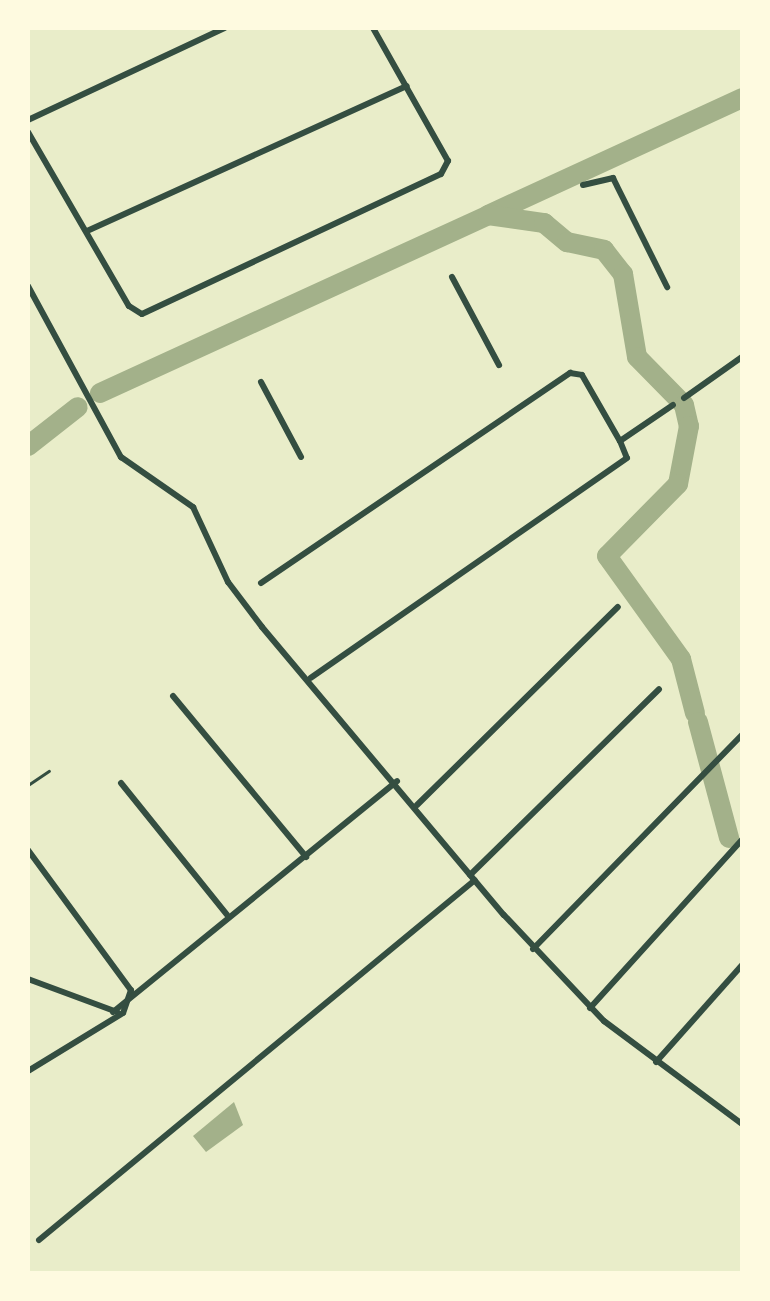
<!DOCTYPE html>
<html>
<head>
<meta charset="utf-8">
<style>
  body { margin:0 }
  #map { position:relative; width:770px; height:1301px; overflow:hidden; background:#e9edc9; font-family:"Nunito Sans",sans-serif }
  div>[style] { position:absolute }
  .water>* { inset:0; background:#a3b18a }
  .river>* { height:20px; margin:-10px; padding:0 10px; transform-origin:10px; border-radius:10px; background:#a3b18a }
  .service>* { height:2.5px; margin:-1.25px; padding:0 1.25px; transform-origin:1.25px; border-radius:1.25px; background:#344e41 }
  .minor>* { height:6px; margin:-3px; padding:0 3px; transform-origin:3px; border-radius:3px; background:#344e41 }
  span { translate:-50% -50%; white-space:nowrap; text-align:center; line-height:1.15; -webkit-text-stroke:10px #fefae0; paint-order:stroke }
  .frame { position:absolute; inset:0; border:30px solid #fefae0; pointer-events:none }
</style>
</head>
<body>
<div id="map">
  <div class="water">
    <i style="clip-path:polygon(234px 1102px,243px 1125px,206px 1152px,193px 1136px)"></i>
  </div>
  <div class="river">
    <i style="left:490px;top:214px;width:277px;rotate:-24.7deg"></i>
    <i style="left:100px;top:393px;width:427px;rotate:-24.6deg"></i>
    <i style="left:488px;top:215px;width:57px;rotate:8.1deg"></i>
    <i style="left:544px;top:223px;width:30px;rotate:40deg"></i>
    <i style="left:567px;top:242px;width:38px;rotate:12deg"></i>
    <i style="left:604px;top:250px;width:31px;rotate:52deg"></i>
    <i style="left:623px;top:274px;width:84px;rotate:80.4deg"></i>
    <i style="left:637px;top:357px;width:67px;rotate:45.6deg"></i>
    <i style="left:684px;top:405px;width:22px;rotate:77deg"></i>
    <i style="left:689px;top:426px;width:59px;rotate:100.7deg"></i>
    <i style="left:678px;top:484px;width:101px;rotate:134.6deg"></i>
    <i style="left:607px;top:556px;width:127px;rotate:54.3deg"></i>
    <i style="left:681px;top:659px;width:56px;rotate:75.5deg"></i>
    <i style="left:28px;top:446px;width:63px;rotate:-38deg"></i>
    <i style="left:698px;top:722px;width:120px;rotate:75deg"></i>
  </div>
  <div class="service">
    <i style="left:28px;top:785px;width:25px;rotate:-34deg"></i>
  </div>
  <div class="minor">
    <i style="left:28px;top:120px;width:217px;rotate:-25.1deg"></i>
    <i style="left:28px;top:132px;width:201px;rotate:59.9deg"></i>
    <i style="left:129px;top:306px;width:15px;rotate:32deg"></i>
    <i style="left:142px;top:314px;width:330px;rotate:-25.1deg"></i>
    <i style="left:441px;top:174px;width:15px;rotate:-62deg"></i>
    <i style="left:448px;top:161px;width:153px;rotate:-119.4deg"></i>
    <i style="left:583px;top:185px;width:31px;rotate:-13deg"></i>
    <i style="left:613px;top:178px;width:122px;rotate:63.6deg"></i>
    <i style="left:87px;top:231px;width:351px;rotate:-24.4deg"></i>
    <i style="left:452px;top:277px;width:100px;rotate:61.9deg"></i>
    <i style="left:28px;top:286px;width:195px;rotate:61.5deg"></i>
    <i style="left:121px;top:457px;width:88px;rotate:34.8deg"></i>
    <i style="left:193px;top:507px;width:83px;rotate:65deg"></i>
    <i style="left:228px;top:582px;width:56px;rotate:52.9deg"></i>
    <i style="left:262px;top:627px;width:376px;rotate:50deg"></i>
    <i style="left:504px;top:915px;width:146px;rotate:46.7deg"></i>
    <i style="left:604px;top:1021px;width:172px;rotate:36.7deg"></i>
    <i style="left:261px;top:382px;width:85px;rotate:61.9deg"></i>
    <i style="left:684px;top:398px;width:71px;rotate:-35.3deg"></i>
    <i style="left:620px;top:441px;width:64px;rotate:-34.2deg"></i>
    <i style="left:261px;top:583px;width:374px;rotate:-34.2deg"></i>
    <i style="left:570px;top:373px;width:12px;rotate:9deg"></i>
    <i style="left:582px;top:375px;width:76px;rotate:60.1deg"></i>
    <i style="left:620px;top:441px;width:18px;rotate:68deg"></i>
    <i style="left:627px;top:458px;width:385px;rotate:145.2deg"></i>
    <i style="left:173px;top:696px;width:209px;rotate:50.4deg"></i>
    <i style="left:121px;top:783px;width:169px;rotate:51.2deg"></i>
    <i style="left:417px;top:805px;width:282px;rotate:-44.6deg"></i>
    <i style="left:28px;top:850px;width:174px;rotate:53.7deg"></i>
    <i style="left:131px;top:990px;width:24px;rotate:109deg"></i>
    <i style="left:123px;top:1013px;width:111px;rotate:148.6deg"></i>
    <i style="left:470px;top:875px;width:265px;rotate:-44.5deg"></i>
    <i style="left:533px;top:949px;width:299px;rotate:-45.7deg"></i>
    <i style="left:28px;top:979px;width:95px;rotate:20.3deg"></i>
    <i style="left:590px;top:1008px;width:227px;rotate:-47.9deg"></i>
    <i style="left:113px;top:1012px;width:366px;rotate:-39.1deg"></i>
    <i style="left:656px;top:1062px;width:130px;rotate:-48.4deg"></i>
    <i style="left:39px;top:1240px;width:565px;rotate:-39.55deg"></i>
  </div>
  <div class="frame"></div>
</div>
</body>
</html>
